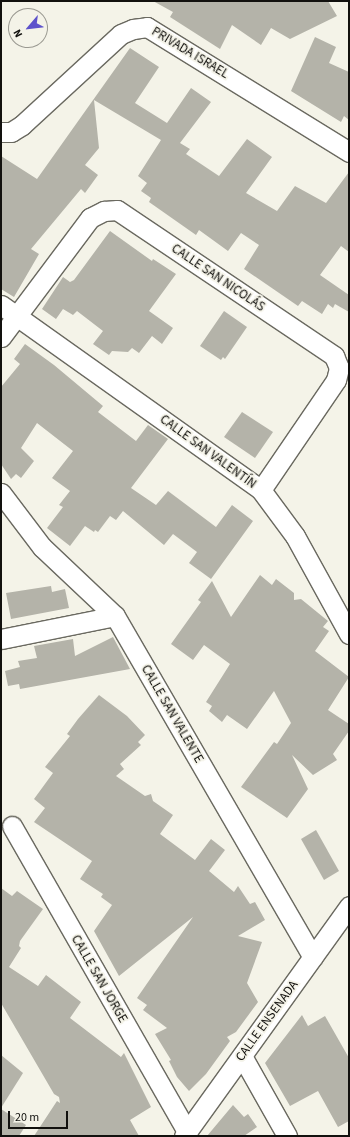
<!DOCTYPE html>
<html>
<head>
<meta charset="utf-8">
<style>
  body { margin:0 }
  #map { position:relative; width:350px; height:1137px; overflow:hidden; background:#f4f3e8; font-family:"Source Sans 3",sans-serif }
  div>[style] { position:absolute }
  .building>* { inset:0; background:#b4b3a9 }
  .roads { filter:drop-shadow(1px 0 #6a6960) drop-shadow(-1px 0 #6a6960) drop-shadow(0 1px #6a6960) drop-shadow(0 -1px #6a6960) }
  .minor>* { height:19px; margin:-9.5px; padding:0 9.5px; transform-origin:9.5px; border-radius:9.5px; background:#fff }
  span { translate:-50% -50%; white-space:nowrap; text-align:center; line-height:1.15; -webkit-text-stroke:3.5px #f4f3e8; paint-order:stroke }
  .street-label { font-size:13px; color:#12110e }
  .frame { position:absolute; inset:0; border:2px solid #12110e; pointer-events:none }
  .north { position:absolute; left:8px; top:8px; width:40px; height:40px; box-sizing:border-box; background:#f4f3e8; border:1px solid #9a9991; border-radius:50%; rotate:242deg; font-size:11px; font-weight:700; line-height:16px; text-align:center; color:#12110e }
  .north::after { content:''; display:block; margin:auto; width:14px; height:18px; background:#5e53cb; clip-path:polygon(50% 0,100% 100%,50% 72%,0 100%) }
  .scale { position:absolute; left:8px; top:1111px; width:60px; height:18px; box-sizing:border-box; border:2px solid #12110e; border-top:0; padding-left:5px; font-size:12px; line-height:14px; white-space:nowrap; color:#12110e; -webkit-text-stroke:3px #f4f3e8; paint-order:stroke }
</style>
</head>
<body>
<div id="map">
  <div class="building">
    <i style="clip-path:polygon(153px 1px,328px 1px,337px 16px,290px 39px,271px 28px,261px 45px,232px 25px,220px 49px,170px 17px,173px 12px)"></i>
    <i style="clip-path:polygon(315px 37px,336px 47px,329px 63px,349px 72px,349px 120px,344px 116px,341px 122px,291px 91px)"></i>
    <i style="clip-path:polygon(130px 48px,159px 67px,135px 103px,167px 123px,191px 88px,211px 102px,180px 143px,190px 149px,186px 154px,219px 176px,247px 139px,272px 157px,246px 193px,277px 211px,295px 186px,326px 203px,349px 172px,349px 252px,341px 246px,320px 275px,349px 295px,349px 312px,335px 304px,333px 308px,328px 304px,322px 314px,302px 301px,298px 306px,244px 269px,259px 245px,241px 233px,228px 251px,199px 230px,196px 235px,149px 202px,151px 198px,141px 191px,147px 183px,138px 176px,161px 140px,94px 100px,99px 148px,85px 165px,98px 175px,85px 193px,81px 189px,31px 249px,39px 254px,14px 297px,1px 289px,1px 156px,37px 179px)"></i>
    <i style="clip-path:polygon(110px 231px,152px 261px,153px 259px,176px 274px,149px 311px,173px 328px,162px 344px,152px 336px,139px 353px,132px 348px,128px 352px,112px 351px,109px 355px,93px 344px,103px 331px,77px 311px,73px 315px,63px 309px,56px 319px,42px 309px,63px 277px,70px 282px,74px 280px)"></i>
    <i style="clip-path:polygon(224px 311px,247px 327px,225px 359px,223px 357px,221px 360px,200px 346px)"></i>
    <i style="clip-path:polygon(25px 344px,54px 365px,103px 406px,98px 412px,136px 441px,148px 425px,168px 439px,131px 488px,156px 505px,168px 491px,216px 527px,232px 505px,253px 521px,211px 579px,189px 563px,197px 552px,173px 534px,164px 545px,123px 511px,116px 520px,110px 516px,98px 532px,95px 530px,94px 532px,85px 526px,70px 546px,47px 528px,63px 507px,59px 505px,70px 491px,52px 478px,73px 451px,37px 423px,21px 448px,34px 461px,21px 478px,16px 474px,11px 479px,1px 464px,1px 387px,20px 364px,14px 359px)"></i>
    <i style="clip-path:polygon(242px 412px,273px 432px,255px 458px,224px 437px)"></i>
    <i style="clip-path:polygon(260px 575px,272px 585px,276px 579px,294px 593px,294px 600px,301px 599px,328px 621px,323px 627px,329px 631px,315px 651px,349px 677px,328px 710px,349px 724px,349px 731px,333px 754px,337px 760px,313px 775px,292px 755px,308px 789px,287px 818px,241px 787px,274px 742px,277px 744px,291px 723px,274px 691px,247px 729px,227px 715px,222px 722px,209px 711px,212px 706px,206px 702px,230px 664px,204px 645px,193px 660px,171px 644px,201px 602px,198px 600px,212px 581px,231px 617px)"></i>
    <i style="clip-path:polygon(51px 586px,52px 592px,65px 589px,69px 608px,11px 619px,6px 593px)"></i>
    <i style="clip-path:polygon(113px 637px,130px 669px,20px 689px,19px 684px,8px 686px,5px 671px,20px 667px,18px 661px,37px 658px,34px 646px,73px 639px,75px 656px)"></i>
    <i style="clip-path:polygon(99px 695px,127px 716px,145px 735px,138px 742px,141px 745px,120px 764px,124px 769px,116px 776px,145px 796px,151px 794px,153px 801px,173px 815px,160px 834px,195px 860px,211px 839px,225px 850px,209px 871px,234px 892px,238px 886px,250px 904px,255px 902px,265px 920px,238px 936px,262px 942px,247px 983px,258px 1002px,236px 1032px,227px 1037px,230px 1041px,206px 1074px,189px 1091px,177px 1077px,169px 1061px,171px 1060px,155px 1034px,167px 1028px,143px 1010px,147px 1005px,137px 998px,193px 917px,119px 976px,94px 931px,112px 905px,101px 897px,103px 894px,80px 879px,92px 861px,34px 822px,45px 808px,34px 799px,53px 773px,45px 767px,70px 736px,67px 734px,78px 719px)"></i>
    <i style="clip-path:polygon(316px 830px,339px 871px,324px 880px,301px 839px)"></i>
    <i style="clip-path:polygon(1px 888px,12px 896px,17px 891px,43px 909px,20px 941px,19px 946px,21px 948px,9px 967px,38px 986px,46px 975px,81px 1002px,70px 1018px,121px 1057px,124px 1053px,151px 1107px,130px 1120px,139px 1136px,34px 1136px,57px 1101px,60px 1103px,59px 1097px,54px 1094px,1px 1003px)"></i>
    <i style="clip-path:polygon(302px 1015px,308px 1026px,325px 1016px,349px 1058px,349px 1121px,338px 1127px,318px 1091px,290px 1106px,265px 1063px)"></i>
    <i style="clip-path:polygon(1px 1055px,23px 1073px,1px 1108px)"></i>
    <i style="clip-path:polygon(233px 1105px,244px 1117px,248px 1114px,257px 1127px,244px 1136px,207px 1136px)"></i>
    <i style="clip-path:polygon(1px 1109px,26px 1125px,19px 1136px,1px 1136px)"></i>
  </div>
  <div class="roads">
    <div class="minor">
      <i style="left:1px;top:132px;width:10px"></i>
      <i style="left:11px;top:132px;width:13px;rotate:-32deg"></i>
      <i style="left:22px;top:125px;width:134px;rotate:-42.6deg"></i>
      <i style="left:121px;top:34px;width:13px;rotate:-23deg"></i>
      <i style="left:133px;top:29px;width:14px;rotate:-8deg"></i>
      <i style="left:147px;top:27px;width:238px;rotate:31.7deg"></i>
      <i style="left:1px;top:305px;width:319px;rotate:35.4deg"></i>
      <i style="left:261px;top:490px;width:57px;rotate:53.5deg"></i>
      <i style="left:295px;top:536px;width:112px;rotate:61.1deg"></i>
      <i style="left:1px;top:337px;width:149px;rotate:-53.2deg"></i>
      <i style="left:90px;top:218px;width:16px;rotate:-27deg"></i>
      <i style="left:104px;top:211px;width:13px;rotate:-4deg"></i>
      <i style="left:117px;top:210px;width:262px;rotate:33.9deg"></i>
      <i style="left:334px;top:356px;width:13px;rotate:67deg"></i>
      <i style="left:339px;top:368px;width:12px;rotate:104deg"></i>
      <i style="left:336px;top:380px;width:133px;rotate:124.3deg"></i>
      <i style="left:1px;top:493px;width:68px;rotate:52.8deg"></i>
      <i style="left:42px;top:547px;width:100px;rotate:43.4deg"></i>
      <i style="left:115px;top:616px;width:394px;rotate:59.9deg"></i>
      <i style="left:1px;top:639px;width:116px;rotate:-11.4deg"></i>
      <i style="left:12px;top:826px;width:353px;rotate:60.2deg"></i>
      <i style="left:242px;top:1056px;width:92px;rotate:60.6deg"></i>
      <i style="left:184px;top:1136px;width:283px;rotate:-54.3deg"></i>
    </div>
  </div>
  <div class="street-label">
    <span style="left:190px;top:53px;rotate:31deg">PRIVADA ISRAEL</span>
    <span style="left:218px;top:278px;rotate:34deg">CALLE SAN NICOLÁS</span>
    <span style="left:208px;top:452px;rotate:36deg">CALLE SAN VALENTÍN</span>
    <span style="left:172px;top:714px;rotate:60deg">CALLE SAN VALENTE</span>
    <span style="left:99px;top:979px;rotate:60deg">CALLE SAN JORGE</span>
    <span style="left:267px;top:1021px;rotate:-54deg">CALLE ENSENADA</span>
  </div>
  <div class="frame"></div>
  <div class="north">N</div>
  <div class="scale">20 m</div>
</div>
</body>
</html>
